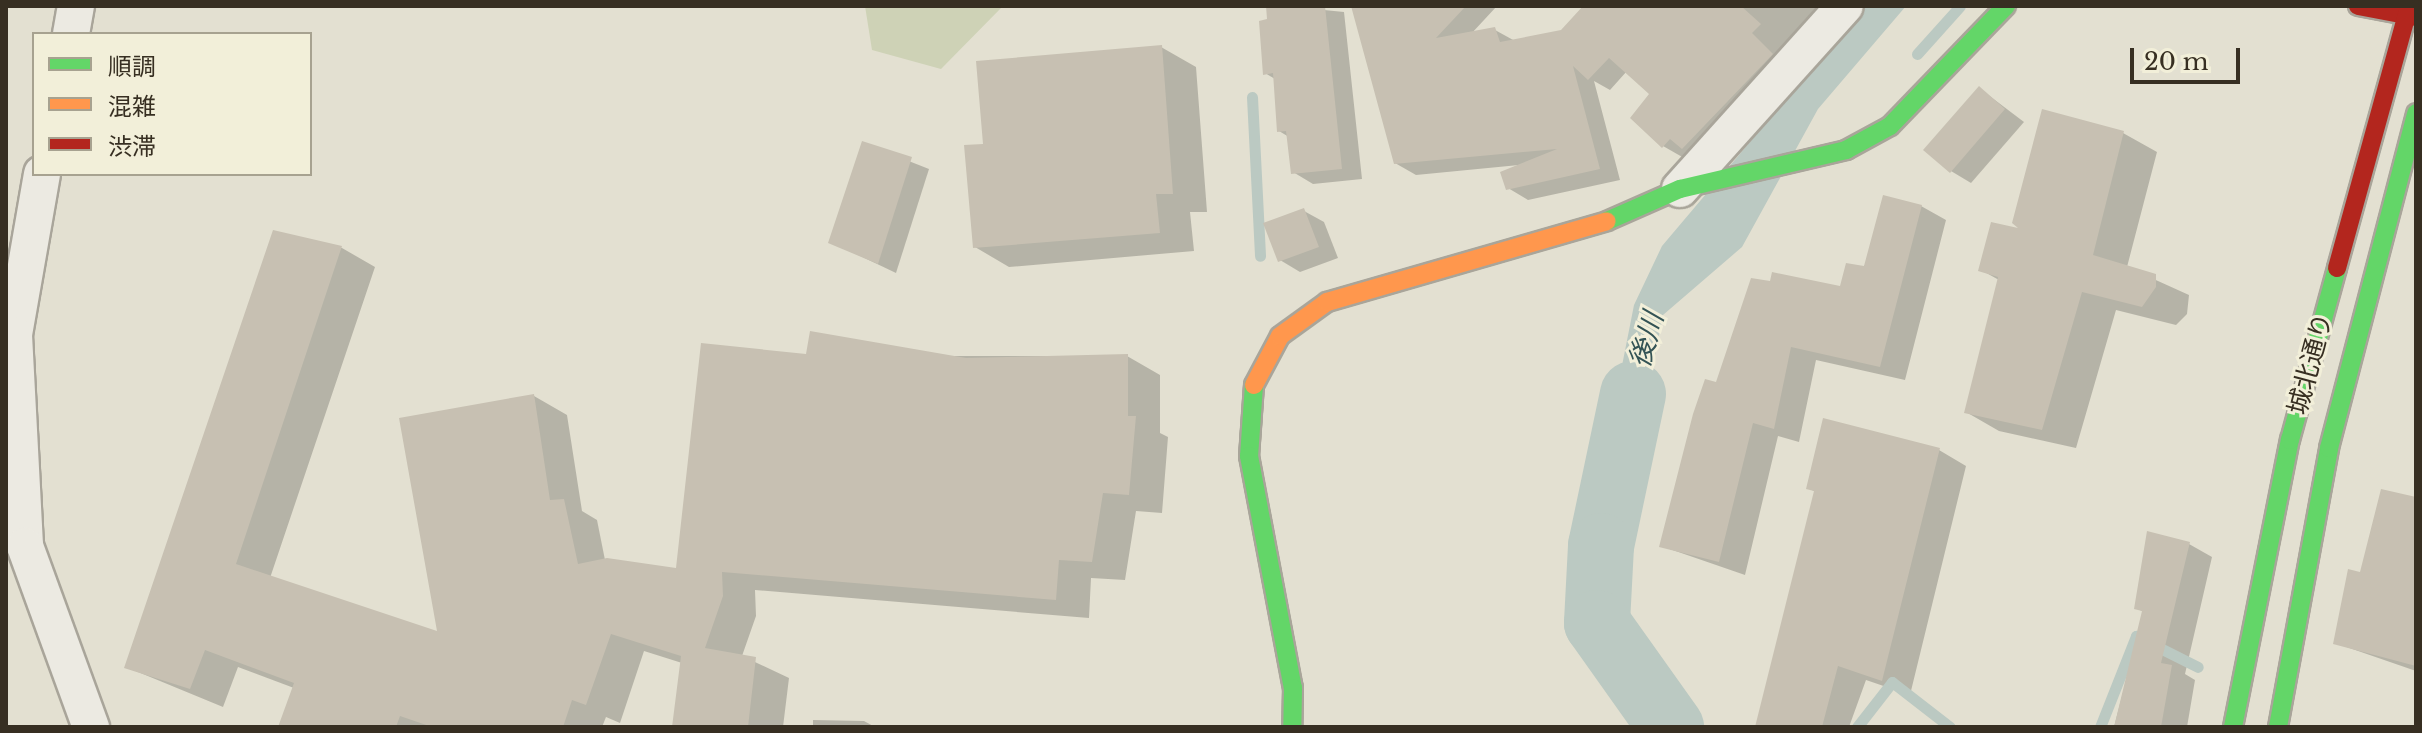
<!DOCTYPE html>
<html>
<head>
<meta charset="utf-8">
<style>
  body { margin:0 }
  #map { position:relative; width:2422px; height:733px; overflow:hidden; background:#e3e0d1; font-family:"Libre Baskerville","Noto Sans JP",serif }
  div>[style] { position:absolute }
  .green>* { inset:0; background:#ced2b6 }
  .water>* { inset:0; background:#bbc9c2 }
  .shadow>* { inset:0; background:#0003 }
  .stream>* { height:11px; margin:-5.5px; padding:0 5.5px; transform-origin:5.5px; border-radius:5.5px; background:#bbc9c2 }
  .river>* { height:66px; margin:-33px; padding:0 33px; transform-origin:33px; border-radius:33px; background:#bbc9c2 }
  .building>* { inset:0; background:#c7c0b2 }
  .roads { filter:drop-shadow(2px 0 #a9a59a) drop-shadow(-2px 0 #a9a59a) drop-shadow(0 2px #a9a59a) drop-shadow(0 -2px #a9a59a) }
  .street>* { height:36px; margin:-18px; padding:0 18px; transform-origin:18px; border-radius:18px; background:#eceae2 }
  .fast>* { height:18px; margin:-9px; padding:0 9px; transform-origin:9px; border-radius:9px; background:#63d668 }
  .slow>* { height:18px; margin:-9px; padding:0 9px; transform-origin:9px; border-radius:9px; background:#ff974d }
  .jam>* { height:18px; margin:-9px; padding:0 9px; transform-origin:9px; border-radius:9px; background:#b3261e }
  span { translate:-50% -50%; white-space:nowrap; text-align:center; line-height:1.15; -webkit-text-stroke:6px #f2efd9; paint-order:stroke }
  .street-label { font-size:26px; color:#372f22 }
  .water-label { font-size:28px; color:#335355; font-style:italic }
  .frame { position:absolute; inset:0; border:8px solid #372f22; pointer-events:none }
  .legend { position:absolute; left:32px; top:32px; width:280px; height:144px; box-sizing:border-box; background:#f2efd9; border:2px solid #a7a290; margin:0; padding:10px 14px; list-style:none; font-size:24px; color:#372f22 }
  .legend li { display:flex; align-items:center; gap:16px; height:40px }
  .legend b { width:40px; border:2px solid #a7a290 }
  .scale { position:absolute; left:2130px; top:48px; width:110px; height:36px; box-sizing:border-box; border:4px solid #372f22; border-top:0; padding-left:10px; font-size:24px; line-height:28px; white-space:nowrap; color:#372f22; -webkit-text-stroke:6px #f2efd9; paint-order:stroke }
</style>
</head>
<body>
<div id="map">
  <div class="green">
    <i style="clip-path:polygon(865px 6px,1003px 6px,941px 69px,872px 50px)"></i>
  </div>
  <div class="water">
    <i style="clip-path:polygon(1865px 6px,1906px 6px,1818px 109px,1742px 247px,1663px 315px,1629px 486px,1600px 477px,1634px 305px,1662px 246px)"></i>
  </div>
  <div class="shadow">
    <i style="clip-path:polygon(1284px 6px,1344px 12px,1362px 179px,1313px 184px,1293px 172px,1289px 137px,1279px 131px,1275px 79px,1265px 73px,1269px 20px)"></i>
    <i style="clip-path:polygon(1353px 6px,1497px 6px,1471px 34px,1495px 30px,1515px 41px,1562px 32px,1585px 6px,1829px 6px,1684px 158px,1663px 146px,1652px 94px,1627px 71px,1610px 90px,1594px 81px,1620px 180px,1528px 200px,1508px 188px,1519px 165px,1416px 175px,1395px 163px)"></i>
    <i style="clip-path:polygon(1161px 47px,1196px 67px,1207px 212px,1190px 212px,1194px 251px,1009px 267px,975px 247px,985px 146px)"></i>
    <i style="clip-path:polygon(1979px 88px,2024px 122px,1971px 183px,1951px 171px)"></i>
    <i style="clip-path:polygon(2123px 133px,2157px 152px,2127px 267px,2189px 295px,2187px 314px,2176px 325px,2116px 310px,2076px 448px,1999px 431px,1966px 412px,1999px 280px,1981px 270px)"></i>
    <i style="clip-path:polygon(863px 143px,929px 169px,896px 273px,831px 242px)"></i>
    <i style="clip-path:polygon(1921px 206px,1946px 220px,1905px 380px,1816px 360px,1799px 442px,1778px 436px,1745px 575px,1661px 546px,1718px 384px,1842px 289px)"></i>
    <i style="clip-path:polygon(1304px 211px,1324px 222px,1338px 258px,1300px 272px,1280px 260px)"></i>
    <i style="clip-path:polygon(274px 233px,342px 248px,375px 267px,270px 578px,440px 634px,534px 396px,567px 415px,582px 511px,597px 520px,605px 560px,678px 571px,808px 356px,1127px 356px,1160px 375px,1160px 433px,1168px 437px,1162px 513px,1136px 511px,1125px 580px,1091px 578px,1089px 618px,755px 590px,756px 616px,742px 656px,789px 678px,783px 727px,674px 727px,682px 663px,644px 651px,620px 723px,606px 717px,602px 727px,280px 727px,294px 688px,238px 667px,223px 707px,126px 667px)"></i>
    <i style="clip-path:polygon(1939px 450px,1966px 466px,1910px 695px,1866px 680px,1849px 727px,1757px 727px,1816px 492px,1808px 488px)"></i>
    <i style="clip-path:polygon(2416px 501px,2416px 671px,2335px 643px,2362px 574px)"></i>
    <i style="clip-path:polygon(2189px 544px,2212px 557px,2185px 674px,2195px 680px,2187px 727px,2114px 727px,2144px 612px,2136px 608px)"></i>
    <i style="clip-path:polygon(813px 720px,864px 721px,875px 727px,813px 727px)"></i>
  </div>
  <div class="stream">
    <i style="left:1917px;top:54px;width:64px;rotate:-48.1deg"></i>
    <i style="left:1252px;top:97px;width:159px;rotate:87.1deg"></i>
    <i style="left:1857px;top:727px;width:57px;rotate:-52.1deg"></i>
    <i style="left:1892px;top:682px;width:73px;rotate:37.8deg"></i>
    <i style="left:2100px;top:727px;width:98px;rotate:-68.4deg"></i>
    <i style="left:2136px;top:636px;width:69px;rotate:26.6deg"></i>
  </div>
  <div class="river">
    <i style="left:1633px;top:394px;width:155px;rotate:101.9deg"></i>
    <i style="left:1601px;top:546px;width:77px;rotate:93deg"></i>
    <i style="left:1597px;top:623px;width:128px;rotate:54.6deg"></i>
  </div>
  <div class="building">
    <i style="clip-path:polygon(1266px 6px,1325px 6px,1342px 169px,1291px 174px,1286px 131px,1277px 132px,1273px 73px,1263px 75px,1259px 21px,1267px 19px)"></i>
    <i style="clip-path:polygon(1351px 6px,1466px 6px,1436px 38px,1495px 27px,1500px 42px,1561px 30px,1583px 6px,1741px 6px,1761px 24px,1752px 33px,1773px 54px,1682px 149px,1670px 139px,1662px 148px,1630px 118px,1649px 94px,1609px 58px,1588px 80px,1573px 66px,1600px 169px,1506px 190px,1500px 172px,1557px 149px,1394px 164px)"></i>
    <i style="clip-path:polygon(1162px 45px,1173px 194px,1156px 194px,1160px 233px,973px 248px,964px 145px,983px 144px,976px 61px)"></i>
    <i style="clip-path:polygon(1979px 86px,2005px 109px,1950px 173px,1923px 150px)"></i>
    <i style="clip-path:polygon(2042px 109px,2124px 131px,2093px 255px,2156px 274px,2156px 287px,2142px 307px,2082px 292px,2042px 430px,1964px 413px,1998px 277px,1978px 271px,1991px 222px,2018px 228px,2012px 223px)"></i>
    <i style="clip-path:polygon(862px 141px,912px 157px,878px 264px,828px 243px)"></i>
    <i style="clip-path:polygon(1883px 195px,1922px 205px,1880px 367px,1791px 347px,1774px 429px,1753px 423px,1719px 562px,1659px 547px,1693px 414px,1705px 379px,1716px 382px,1751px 278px,1770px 281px,1772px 272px,1840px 286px,1846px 263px,1864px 266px)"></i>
    <i style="clip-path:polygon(1304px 208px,1319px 247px,1278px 262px,1263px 223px)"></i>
    <i style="clip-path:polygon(273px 230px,342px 246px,236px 564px,437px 631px,399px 418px,534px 394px,550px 500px,564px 499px,578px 564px,607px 558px,676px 568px,701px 343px,806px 354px,810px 331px,966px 358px,1128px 354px,1128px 416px,1136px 416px,1129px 495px,1103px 493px,1092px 562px,1059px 560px,1056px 600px,722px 572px,723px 596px,705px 648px,756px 657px,748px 727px,672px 727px,681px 656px,611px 634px,586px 705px,572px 700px,563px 727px,432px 727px,400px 716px,396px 727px,278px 727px,294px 683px,205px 650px,190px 689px,124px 668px)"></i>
    <i style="clip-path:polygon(1823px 418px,1940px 448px,1882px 681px,1838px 666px,1822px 727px,1755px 727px,1814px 491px,1806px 489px)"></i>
    <i style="clip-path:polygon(2381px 489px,2416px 497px,2416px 666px,2333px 644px,2348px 569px,2360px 572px)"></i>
    <i style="clip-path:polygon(2147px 531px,2190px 542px,2161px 663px,2172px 665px,2161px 727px,2114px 727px,2142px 611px,2134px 609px)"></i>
  </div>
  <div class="roads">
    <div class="street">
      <i style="left:71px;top:34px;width:28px;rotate:-80deg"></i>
      <i style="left:42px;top:174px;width:163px;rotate:99.9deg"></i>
      <i style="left:14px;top:335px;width:211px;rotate:87deg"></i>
      <i style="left:25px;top:546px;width:193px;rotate:70deg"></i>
      <i style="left:1680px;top:189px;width:246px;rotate:-48deg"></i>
    </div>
    <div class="fast">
      <i style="left:1607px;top:221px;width:80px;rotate:-23.7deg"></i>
      <i style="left:1680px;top:189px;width:171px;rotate:-13.2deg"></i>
      <i style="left:1846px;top:150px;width:50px;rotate:-28.6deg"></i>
      <i style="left:1890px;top:126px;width:167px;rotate:-46deg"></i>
      <i style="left:1254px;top:385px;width:71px;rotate:94deg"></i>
      <i style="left:1249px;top:456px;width:236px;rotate:79.3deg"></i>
      <i style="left:1293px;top:688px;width:39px;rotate:91deg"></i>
      <i style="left:2233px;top:727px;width:293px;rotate:-78.8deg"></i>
      <i style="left:2290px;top:440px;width:178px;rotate:-74.7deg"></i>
      <i style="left:2278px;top:727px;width:284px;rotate:-79.6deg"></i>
      <i style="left:2329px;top:448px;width:346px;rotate:-75.4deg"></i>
    </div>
    <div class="slow">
      <i style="left:1254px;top:385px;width:55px;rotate:-62deg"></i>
      <i style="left:1280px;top:336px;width:58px;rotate:-35.9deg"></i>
      <i style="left:1327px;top:302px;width:291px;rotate:-16.1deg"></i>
    </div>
    <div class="jam">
      <i style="left:2358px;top:6px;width:59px;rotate:10.7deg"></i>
      <i style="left:2337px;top:268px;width:272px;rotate:-74.6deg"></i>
    </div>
  </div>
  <div class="street-label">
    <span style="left:2311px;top:364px;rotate:-75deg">城北通り</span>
  </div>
  <div class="water-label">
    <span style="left:1647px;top:340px;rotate:-74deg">後川</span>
  </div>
  <div class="frame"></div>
  <ul class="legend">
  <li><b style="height:10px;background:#63d668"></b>順調</li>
  <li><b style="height:10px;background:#ff974d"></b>混雑</li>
  <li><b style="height:10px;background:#b3261e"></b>渋滞</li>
  </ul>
  <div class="scale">20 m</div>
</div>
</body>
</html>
